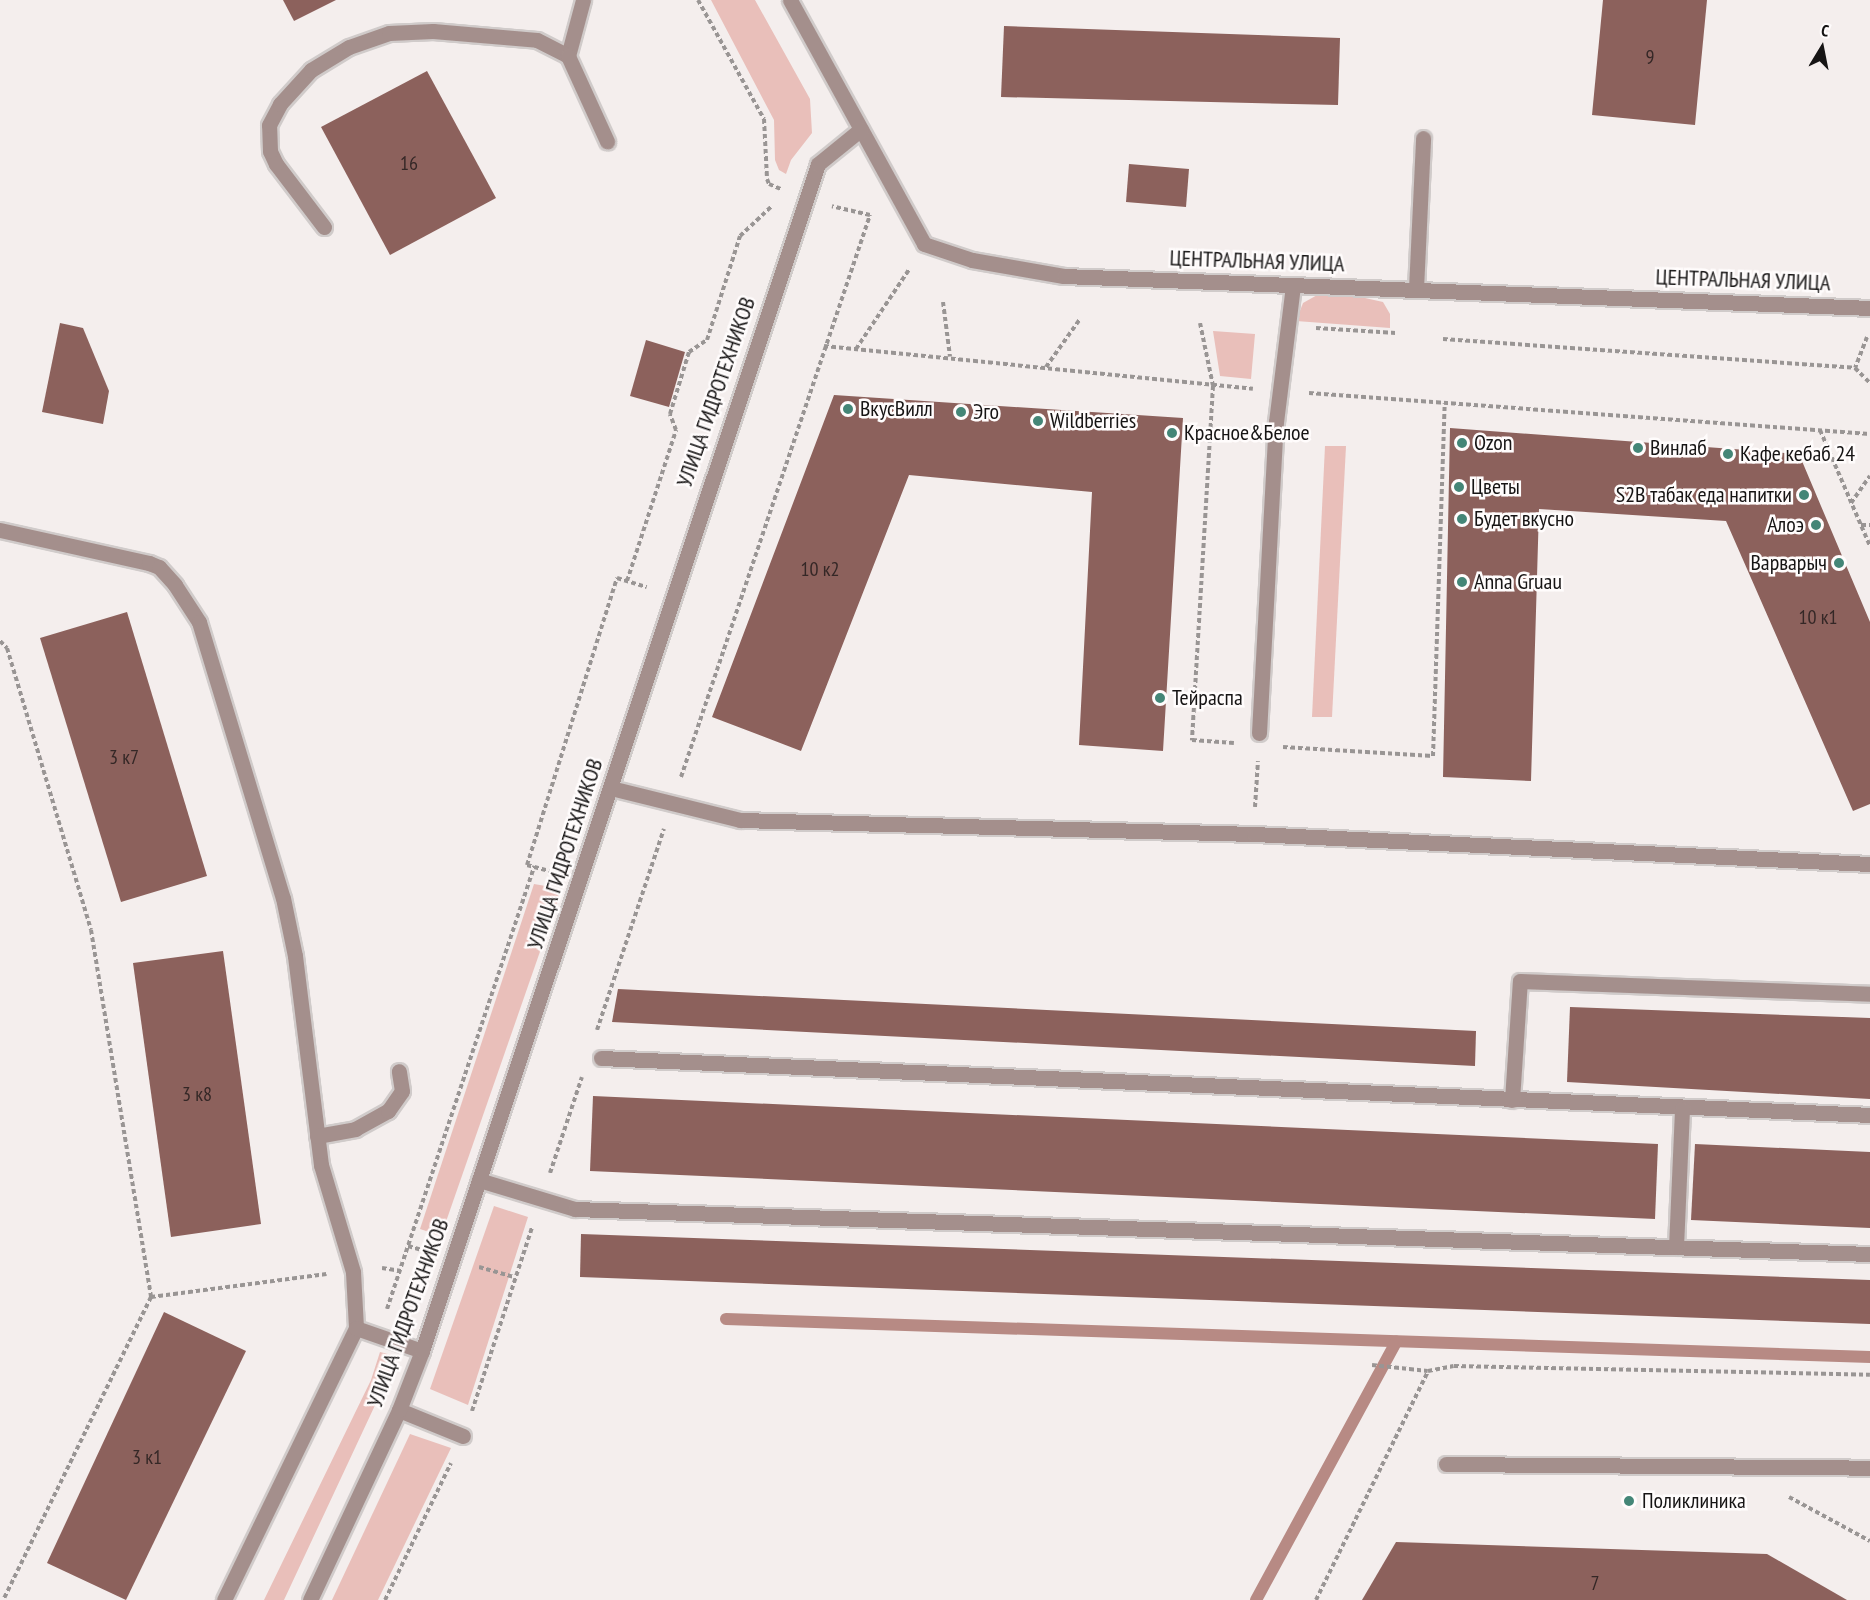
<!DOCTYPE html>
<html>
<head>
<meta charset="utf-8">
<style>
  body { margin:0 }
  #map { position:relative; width:1870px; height:1600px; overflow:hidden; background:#f4eeed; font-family:"PT Sans Narrow",sans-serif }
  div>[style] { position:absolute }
  .green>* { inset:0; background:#e9bfba }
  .stream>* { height:12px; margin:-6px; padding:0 6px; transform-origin:6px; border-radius:6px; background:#b78a84 }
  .building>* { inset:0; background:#8c615c }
  .path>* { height:4px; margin-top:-2px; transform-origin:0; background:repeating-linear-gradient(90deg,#999594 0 4.5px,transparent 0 7.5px) }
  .roads { filter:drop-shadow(2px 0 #d0cbca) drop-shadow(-2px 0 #d0cbca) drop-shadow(0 2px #d0cbca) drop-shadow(0 -2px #d0cbca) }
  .lane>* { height:15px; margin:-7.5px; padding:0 7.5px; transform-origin:7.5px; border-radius:7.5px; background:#a48f8c }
  .street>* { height:15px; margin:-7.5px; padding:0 7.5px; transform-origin:7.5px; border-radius:7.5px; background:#a48f8c }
  .dots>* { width:16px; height:16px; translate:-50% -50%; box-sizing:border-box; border:3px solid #fffcfc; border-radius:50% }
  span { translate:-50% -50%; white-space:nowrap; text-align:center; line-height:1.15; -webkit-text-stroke:5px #fffcfc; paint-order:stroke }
  .number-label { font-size:20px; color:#342726 }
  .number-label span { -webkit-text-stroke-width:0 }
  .street-label { font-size:22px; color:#161414 }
  .poi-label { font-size:22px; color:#161414 }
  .left { translate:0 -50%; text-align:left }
  .right { translate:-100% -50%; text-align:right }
  .north { position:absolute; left:1792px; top:18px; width:60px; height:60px; -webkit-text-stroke:4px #fffcfc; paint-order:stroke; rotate:10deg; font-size:16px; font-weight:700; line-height:24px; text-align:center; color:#161414 }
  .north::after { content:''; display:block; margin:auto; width:21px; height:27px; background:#161414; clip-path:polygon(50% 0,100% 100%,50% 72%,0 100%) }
</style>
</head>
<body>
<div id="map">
  <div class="green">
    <i style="clip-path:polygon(711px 0,755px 0,810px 99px,812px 133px,791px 160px,786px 174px,779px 170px,775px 160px,774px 120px)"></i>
    <i style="clip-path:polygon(1319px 294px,1356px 296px,1383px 302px,1390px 314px,1390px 328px,1296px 321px,1303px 303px)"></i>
    <i style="clip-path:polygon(1213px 331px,1255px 334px,1251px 379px,1220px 376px)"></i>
    <i style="clip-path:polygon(1325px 446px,1346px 446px,1332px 717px,1312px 717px)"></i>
    <i style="clip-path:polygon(534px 884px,557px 888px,559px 897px,441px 1236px,420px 1229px)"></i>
    <i style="clip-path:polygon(494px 1206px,528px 1217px,468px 1405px,430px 1389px)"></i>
    <i style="clip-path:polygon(380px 1352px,396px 1356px,384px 1386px,284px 1600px,264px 1600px,371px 1380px)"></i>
    <i style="clip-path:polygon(410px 1434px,451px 1448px,378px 1600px,332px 1600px)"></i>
  </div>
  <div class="stream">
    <i style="left:726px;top:1319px;width:1145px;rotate:1.9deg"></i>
    <i style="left:1256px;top:1600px;width:294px;rotate:-61.5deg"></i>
  </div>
  <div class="building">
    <i style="clip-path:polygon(283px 0,336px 0,294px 21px)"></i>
    <i style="clip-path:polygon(1603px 0,1707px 0,1695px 125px,1592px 115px)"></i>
    <i style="clip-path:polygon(1004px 26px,1340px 38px,1338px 105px,1001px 97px)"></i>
    <i style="clip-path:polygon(427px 71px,496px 198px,390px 255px,321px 127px)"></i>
    <i style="clip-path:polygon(1129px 164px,1189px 169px,1186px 207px,1126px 202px)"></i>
    <i style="clip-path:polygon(60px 323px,83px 328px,109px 391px,103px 424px,42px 412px)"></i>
    <i style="clip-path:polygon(646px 340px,685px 352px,669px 407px,630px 396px)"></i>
    <i style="clip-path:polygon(834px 395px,1183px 418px,1163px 751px,1079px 745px,1092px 492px,909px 475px,801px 751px,712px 717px)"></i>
    <i style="clip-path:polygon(1450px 428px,1799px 454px,1870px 622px,1870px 804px,1853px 811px,1726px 521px,1539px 509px,1531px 781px,1443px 777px)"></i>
    <i style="clip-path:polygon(127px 612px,207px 876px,121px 902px,40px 638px)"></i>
    <i style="clip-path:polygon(223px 951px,261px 1224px,171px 1237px,133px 963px)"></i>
    <i style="clip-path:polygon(618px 989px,1476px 1031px,1475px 1066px,612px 1022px)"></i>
    <i style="clip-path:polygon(1570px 1007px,1870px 1018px,1870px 1099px,1567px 1082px)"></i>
    <i style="clip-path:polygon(593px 1096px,1658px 1144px,1655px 1219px,590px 1171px)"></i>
    <i style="clip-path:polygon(1695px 1144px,1870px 1152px,1870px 1228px,1691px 1220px)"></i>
    <i style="clip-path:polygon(581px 1234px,1870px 1280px,1870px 1324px,580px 1277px)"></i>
    <i style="clip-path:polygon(164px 1312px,246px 1351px,126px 1600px,47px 1563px)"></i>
    <i style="clip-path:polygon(1396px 1542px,1767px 1554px,1847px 1600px,1362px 1600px)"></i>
  </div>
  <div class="path">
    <i style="left:698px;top:0;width:136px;rotate:61deg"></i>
    <i style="left:764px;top:119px;width:60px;rotate:87.1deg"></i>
    <i style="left:767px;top:179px;width:5px;rotate:68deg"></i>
    <i style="left:769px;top:184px;width:13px;rotate:23deg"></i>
    <i style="left:943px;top:302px;width:55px;rotate:82.7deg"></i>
    <i style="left:1200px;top:323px;width:64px;rotate:78.3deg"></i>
    <i style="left:1213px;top:386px;width:355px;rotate:93.4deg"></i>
    <i style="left:1192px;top:740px;width:42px;rotate:4.1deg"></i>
    <i style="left:1316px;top:328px;width:80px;rotate:3.6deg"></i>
    <i style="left:1867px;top:337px;width:33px;rotate:111deg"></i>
    <i style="left:1855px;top:368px;width:21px;rotate:45deg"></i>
    <i style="left:1443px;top:339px;width:413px;rotate:4deg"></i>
    <i style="left:824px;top:346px;width:431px;rotate:5.7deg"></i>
    <i style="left:856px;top:349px;width:97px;rotate:-56.3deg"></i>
    <i style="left:1046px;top:367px;width:59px;rotate:-54.7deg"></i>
    <i style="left:1309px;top:393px;width:562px;rotate:4.18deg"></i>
    <i style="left:1820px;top:430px;width:126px;rotate:66.7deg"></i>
    <i style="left:1851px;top:503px;width:33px;rotate:-55deg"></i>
    <i style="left:1861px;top:525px;width:9px"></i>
    <i style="left:627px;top:581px;width:159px;rotate:-72deg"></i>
    <i style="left:676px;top:430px;width:17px;rotate:-111deg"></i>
    <i style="left:670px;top:414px;width:65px;rotate:-73deg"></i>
    <i style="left:689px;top:352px;width:22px;rotate:-34deg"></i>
    <i style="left:707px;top:340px;width:109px;rotate:-72.4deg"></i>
    <i style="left:740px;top:236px;width:44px;rotate:-43.2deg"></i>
    <i style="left:0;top:641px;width:10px;rotate:45deg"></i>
    <i style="left:7px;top:648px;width:294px;rotate:73.4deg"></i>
    <i style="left:91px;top:930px;width:372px;rotate:80.7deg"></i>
    <i style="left:151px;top:1297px;width:337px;rotate:116deg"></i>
    <i style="left:1283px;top:747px;width:150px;rotate:3.4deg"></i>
    <i style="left:1433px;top:756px;width:353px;rotate:-88.1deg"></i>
    <i style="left:681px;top:777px;width:593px;rotate:-71.41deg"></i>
    <i style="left:870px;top:215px;width:39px;rotate:-167deg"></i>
    <i style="left:1255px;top:807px;width:46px;rotate:-86.3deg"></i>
    <i style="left:553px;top:872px;width:27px;rotate:-165deg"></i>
    <i style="left:527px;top:865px;width:301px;rotate:-72.6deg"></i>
    <i style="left:617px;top:578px;width:31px;rotate:17deg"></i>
    <i style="left:597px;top:1030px;width:212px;rotate:-71.6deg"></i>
    <i style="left:550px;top:1173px;width:101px;rotate:-71.6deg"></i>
    <i style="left:408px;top:1246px;width:18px;rotate:16deg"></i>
    <i style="left:479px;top:1267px;width:37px;rotate:16deg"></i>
    <i style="left:382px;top:1268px;width:18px;rotate:9deg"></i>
    <i style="left:151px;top:1297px;width:177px;rotate:-7.5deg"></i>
    <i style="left:387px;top:1309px;width:467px;rotate:-71.6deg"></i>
    <i style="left:1372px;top:1365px;width:56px;rotate:6.1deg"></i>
    <i style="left:472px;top:1411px;width:194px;rotate:-71.9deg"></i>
    <i style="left:1789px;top:1497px;width:92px;rotate:28.5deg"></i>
    <i style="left:385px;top:1600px;width:152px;rotate:-64.3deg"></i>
    <i style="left:1316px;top:1600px;width:255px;rotate:-63.9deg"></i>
    <i style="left:1428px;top:1371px;width:26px;rotate:-11deg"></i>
    <i style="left:1454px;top:1366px;width:416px;rotate:1.2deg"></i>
  </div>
  <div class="roads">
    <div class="lane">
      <i style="left:568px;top:56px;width:58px;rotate:-75deg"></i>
      <i style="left:324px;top:227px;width:79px;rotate:-127.3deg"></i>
      <i style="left:276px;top:164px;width:14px;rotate:-115deg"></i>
      <i style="left:270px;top:151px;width:26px;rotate:-92deg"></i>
      <i style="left:269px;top:125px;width:24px;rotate:-62deg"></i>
      <i style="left:280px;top:104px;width:46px;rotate:-47.6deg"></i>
      <i style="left:311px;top:70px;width:44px;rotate:-31.2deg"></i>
      <i style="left:349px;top:47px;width:42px;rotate:-19.3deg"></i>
      <i style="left:389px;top:33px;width:44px;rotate:-2.6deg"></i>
      <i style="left:433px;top:31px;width:104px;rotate:4.9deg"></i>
      <i style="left:537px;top:40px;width:35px;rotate:27deg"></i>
      <i style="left:568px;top:56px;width:94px;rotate:65.4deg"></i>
      <i style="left:1416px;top:289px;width:151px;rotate:-87.3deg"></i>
      <i style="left:0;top:530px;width:153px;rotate:12.5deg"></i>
      <i style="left:149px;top:563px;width:11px;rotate:22deg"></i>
      <i style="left:159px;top:567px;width:24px;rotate:48deg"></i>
      <i style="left:175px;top:585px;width:44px;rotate:57deg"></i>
      <i style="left:199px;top:622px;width:288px;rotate:73.1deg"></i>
      <i style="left:283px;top:898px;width:59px;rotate:78.3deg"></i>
      <i style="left:295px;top:956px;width:211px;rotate:82.9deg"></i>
      <i style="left:321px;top:1165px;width:112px;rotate:73.3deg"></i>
      <i style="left:353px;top:1272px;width:56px;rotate:86.9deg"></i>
      <i style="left:356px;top:1328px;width:302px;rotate:115.9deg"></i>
      <i style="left:1259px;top:733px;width:311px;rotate:-86.9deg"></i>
      <i style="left:1276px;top:422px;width:137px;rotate:-82.9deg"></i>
      <i style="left:611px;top:788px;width:133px;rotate:13.9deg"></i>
      <i style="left:740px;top:820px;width:514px;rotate:1.56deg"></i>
      <i style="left:1254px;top:834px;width:617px;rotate:2.79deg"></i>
      <i style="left:601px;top:1058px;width:1270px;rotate:2.57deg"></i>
      <i style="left:1512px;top:1100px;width:119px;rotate:-86.2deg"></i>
      <i style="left:1520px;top:981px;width:350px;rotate:2.1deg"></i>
      <i style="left:317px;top:1136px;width:39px;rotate:-10deg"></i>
      <i style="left:355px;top:1129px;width:38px;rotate:-29deg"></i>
      <i style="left:388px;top:1111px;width:24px;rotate:-55deg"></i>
      <i style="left:402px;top:1091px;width:20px;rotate:-99deg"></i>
      <i style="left:479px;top:1180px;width:100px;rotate:16.8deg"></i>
      <i style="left:575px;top:1209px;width:1296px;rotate:1.99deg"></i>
      <i style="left:1676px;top:1247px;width:138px;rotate:-87.5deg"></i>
      <i style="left:356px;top:1328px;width:70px;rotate:19.2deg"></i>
      <i style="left:399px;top:1410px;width:69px;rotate:22.1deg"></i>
      <i style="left:1446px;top:1464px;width:424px;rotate:0.5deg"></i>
    </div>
    <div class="street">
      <i style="left:790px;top:0;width:278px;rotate:61.2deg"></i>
      <i style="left:924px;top:244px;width:51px;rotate:18.4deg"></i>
      <i style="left:972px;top:260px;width:93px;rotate:9.9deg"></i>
      <i style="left:1064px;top:276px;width:807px;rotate:2.27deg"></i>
      <i style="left:310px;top:1600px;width:210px;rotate:-64.9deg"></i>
      <i style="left:399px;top:1410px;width:63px;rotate:-68.7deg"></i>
      <i style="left:422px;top:1351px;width:1251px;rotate:-71.55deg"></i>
      <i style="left:818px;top:164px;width:55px;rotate:-39.1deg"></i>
    </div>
  </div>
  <div class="dots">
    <i style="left:848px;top:409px;background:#448677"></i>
    <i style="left:961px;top:412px;background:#448677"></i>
    <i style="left:1038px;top:421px;background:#448677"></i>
    <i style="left:1172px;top:433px;background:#448677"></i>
    <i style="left:1462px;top:443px;background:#448677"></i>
    <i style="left:1638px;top:448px;background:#448677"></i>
    <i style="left:1728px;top:454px;background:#448677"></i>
    <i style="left:1459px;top:487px;background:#448677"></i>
    <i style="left:1804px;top:495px;background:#448677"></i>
    <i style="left:1462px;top:519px;background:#448677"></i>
    <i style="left:1816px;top:525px;background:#448677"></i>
    <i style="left:1839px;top:563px;background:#448677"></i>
    <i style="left:1462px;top:582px;background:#448677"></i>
    <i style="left:1160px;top:698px;background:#448677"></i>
    <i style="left:1629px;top:1501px;background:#448677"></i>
  </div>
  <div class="number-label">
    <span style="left:1650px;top:57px">9</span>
    <span style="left:409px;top:163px">16</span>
    <span style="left:820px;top:569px">10 к2</span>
    <span style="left:1818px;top:617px">10 к1</span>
    <span style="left:124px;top:757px">3 к7</span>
    <span style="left:197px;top:1094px">3 к8</span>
    <span style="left:147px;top:1457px">3 к1</span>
    <span style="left:1595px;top:1583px">7</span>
  </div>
  <div class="street-label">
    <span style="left:1257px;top:261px;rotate:2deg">ЦЕНТРАЛЬНАЯ УЛИЦА</span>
    <span style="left:1743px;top:280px;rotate:2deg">ЦЕНТРАЛЬНАЯ УЛИЦА</span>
    <span style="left:716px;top:392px;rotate:-71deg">УЛИЦА ГИДРОТЕХНИКОВ</span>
    <span style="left:565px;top:854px;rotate:-72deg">УЛИЦА ГИДРОТЕХНИКОВ</span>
    <span style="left:408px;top:1313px;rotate:-70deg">УЛИЦА ГИДРОТЕХНИКОВ</span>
  </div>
  <div class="poi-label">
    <span class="left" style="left:860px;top:409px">ВкусВилл</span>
    <span class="left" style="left:973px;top:412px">Эго</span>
    <span class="left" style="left:1050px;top:421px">Wildberries</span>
    <span class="left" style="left:1184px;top:433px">Красное&amp;Белое</span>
    <span class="left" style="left:1474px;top:443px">Ozon</span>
    <span class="left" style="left:1650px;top:448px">Винлаб</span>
    <span class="left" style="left:1740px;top:454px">Кафе кебаб 24</span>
    <span class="left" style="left:1471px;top:487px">Цветы</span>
    <span class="right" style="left:1792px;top:495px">S2B табак еда напитки</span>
    <span class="left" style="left:1474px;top:519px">Будет вкусно</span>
    <span class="right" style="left:1804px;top:525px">Алоэ</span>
    <span class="right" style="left:1827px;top:563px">Варварыч</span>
    <span class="left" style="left:1474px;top:582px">Anna Gruau</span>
    <span class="left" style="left:1172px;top:698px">Тейраспа</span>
    <span class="left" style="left:1642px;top:1501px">Поликлиника</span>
  </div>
  <div class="north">С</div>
</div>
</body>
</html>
